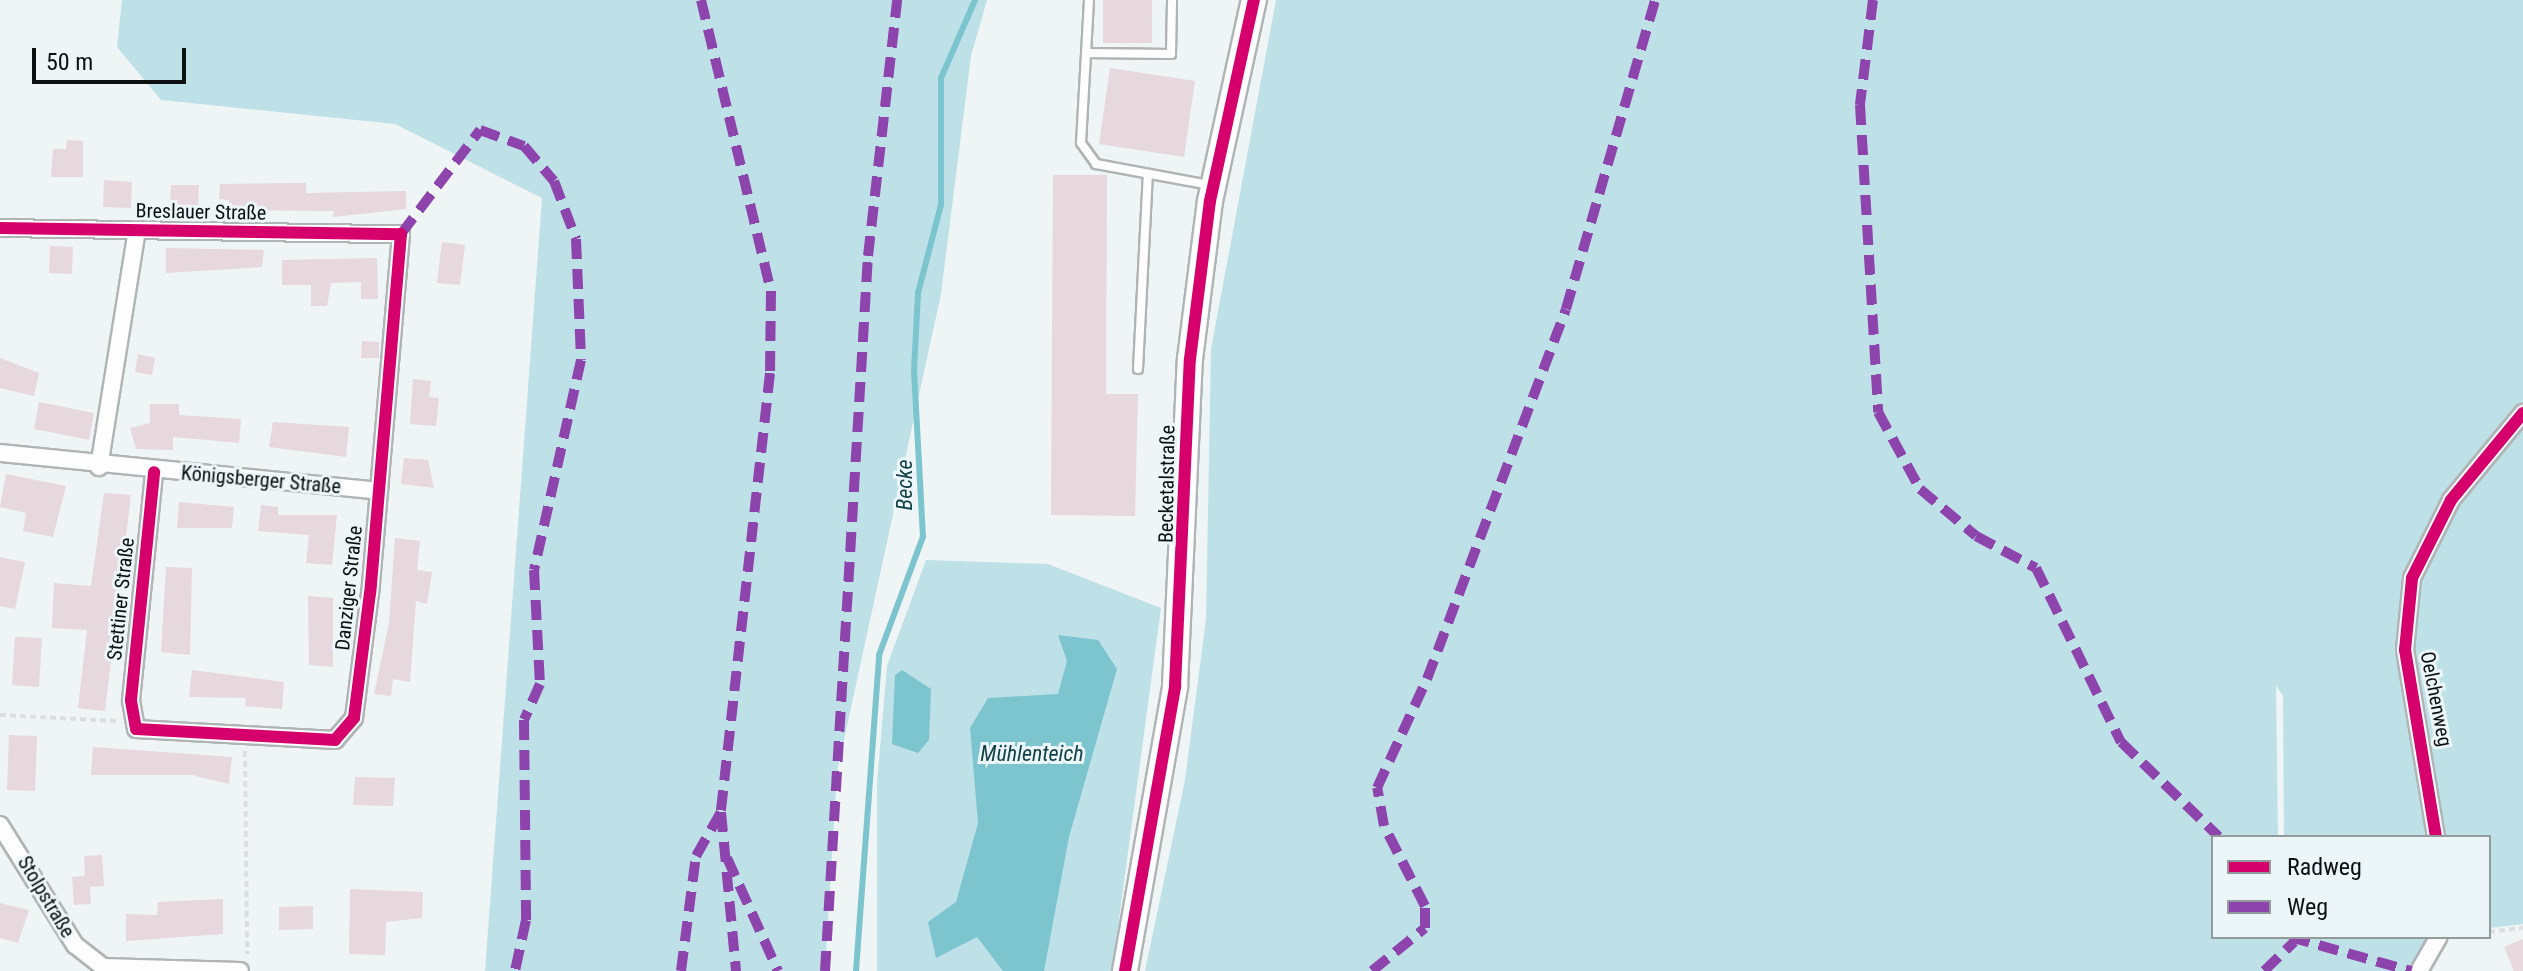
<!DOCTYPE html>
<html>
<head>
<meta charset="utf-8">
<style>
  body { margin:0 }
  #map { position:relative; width:2523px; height:971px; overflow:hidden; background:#eff4f5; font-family:"Roboto Condensed",sans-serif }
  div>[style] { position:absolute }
  .green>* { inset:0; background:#bee1e7 }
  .water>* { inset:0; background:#7cc4ce }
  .stream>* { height:6px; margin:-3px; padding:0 3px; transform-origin:3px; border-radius:3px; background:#7cc4ce }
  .building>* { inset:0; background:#e6d8dd }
  .path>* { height:4px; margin-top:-2px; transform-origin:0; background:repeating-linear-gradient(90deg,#dddfdf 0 6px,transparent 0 10px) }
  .roads { filter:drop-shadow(2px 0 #b0b4b5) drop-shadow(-2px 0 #b0b4b5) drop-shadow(0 2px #b0b4b5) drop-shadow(0 -2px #b0b4b5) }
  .service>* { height:8px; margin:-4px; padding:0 4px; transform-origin:4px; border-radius:4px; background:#fdfdfe }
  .minor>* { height:16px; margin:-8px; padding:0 8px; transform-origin:8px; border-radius:8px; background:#fdfdfe }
  .secondary>* { height:24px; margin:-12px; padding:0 12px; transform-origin:12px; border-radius:12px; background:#fdfdfe }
  .quiet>* { height:10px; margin-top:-5px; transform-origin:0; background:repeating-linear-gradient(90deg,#8e44ad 0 20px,transparent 0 30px) }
  .cycleway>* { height:12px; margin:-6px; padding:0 6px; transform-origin:6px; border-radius:6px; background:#d6006c }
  span { translate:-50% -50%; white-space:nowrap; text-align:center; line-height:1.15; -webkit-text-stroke:6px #ecf6f8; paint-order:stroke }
  .street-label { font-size:20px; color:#0c1010 }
  .water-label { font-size:22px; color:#134147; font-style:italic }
  .legend { position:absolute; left:2211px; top:835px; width:280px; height:104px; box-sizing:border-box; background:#ecf6f8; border:2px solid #929a9b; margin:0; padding:10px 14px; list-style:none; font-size:24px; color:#0c1010 }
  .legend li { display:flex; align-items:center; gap:16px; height:40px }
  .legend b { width:40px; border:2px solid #929a9b }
  .scale { position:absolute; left:32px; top:48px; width:154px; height:36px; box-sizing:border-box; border:4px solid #0c1010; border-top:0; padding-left:10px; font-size:24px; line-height:28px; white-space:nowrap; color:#0c1010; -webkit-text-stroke:6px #ecf6f8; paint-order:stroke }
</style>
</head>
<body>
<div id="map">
  <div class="green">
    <i style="clip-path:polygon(122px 0,987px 0,971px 56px,941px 294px,837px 772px,825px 971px,485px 971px,542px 198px,395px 124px,161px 100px,117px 47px)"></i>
    <i style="clip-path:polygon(1276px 0,2523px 0,2523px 409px,2450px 498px,2405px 614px,2434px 837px,2284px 837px,2283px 696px,2276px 685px,2278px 837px,2213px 837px,2213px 937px,2436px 937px,2427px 971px,1145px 971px,1185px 780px,1206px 619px,1211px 349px)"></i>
    <i style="clip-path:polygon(2523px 417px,2523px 924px,2489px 928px,2489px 837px,2440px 837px,2410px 614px,2432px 537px)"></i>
    <i style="clip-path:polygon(926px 560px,1048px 564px,1161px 608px,1112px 971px,877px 971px,877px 784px,887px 666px)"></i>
  </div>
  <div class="water">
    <i style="clip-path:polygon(1058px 635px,1098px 640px,1117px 669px,1069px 837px,1044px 971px,1003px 971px,977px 937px,936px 958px,928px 922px,956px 902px,978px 823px,970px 728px,988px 698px,1058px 694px,1067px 661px)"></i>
    <i style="clip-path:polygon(902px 670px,931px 689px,929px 740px,918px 753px,892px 744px,895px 675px)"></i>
  </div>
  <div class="stream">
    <i style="left:856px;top:971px;width:317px;rotate:-85.8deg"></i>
    <i style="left:879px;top:655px;width:126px;rotate:-69.6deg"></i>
    <i style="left:923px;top:537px;width:167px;rotate:-93.1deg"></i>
    <i style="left:914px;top:370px;width:77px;rotate:-87deg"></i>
    <i style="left:918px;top:293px;width:91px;rotate:-75.4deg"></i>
    <i style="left:941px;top:205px;width:127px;rotate:-90deg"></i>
    <i style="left:941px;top:78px;width:85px;rotate:-66.4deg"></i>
  </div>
  <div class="building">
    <i style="clip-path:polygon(1103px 0,1152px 0,1152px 43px,1103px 43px)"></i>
    <i style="clip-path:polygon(1110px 68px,1195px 81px,1184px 157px,1099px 144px)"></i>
    <i style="clip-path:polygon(67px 140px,83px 141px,83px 177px,51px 177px,53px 149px,66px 149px)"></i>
    <i style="clip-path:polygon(1053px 175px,1107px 175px,1106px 394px,1138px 394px,1135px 516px,1051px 515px)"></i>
    <i style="clip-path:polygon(104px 180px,132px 182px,131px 208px,103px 207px)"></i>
    <i style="clip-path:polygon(306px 183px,306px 193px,406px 191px,406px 209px,333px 217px,334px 211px,229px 210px,229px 200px,219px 199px,220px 184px)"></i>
    <i style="clip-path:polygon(171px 185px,199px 185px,198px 209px,170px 208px)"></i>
    <i style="clip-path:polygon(442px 242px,465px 245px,460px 285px,437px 283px)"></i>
    <i style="clip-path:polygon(50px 246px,73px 247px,72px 274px,49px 273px)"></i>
    <i style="clip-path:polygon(166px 248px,264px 250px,262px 267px,166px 273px)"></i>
    <i style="clip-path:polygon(377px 258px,378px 299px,361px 299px,361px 282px,331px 283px,327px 306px,311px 306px,311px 285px,282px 285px,282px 260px)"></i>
    <i style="clip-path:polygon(362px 341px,379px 342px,379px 358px,361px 358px)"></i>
    <i style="clip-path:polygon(138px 354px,155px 358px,152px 375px,135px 372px)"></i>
    <i style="clip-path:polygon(0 358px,39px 373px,34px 396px,0 388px)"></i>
    <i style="clip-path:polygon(413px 379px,431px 381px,429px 397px,439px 398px,436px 426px,410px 424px)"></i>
    <i style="clip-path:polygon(39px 402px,94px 413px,89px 440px,34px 429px)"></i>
    <i style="clip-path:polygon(150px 404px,179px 404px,179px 415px,241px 419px,239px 443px,173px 437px,173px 450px,136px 449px,130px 428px,150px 423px)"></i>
    <i style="clip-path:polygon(273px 422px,349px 427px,346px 457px,269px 447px)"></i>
    <i style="clip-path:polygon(404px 458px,428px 460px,434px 488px,401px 484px)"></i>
    <i style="clip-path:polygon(6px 474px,66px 486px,53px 537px,23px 531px,26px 513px,0 507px)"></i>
    <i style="clip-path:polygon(104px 493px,131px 495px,105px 711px,78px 708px,87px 630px,52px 628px,54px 583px,91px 586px)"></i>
    <i style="clip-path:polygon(179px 502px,234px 507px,232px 528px,177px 528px)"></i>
    <i style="clip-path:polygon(261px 505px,278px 507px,278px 515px,337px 515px,332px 565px,306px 563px,309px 535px,258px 531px)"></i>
    <i style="clip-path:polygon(395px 538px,420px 541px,417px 570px,432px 572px,427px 604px,416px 601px,410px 682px,393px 679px,391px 696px,374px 694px,389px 623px)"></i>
    <i style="clip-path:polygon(0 557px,25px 562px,15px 609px,0 606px)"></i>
    <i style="clip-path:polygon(166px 567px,192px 568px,190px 655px,161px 652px)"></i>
    <i style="clip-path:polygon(308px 596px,333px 598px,333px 667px,309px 665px)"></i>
    <i style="clip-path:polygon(15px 637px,42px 638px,39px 687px,12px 685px)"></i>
    <i style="clip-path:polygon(192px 670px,284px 682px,282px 709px,245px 706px,246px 698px,189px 697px)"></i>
    <i style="clip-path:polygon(9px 735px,37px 736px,35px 791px,7px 790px)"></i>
    <i style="clip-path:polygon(93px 747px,232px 757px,229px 784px,192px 775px,91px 775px)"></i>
    <i style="clip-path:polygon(355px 777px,395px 778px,393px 806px,353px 805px)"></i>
    <i style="clip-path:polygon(102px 855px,104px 886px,90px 887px,91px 904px,74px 905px,72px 877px,85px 876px,84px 856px)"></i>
    <i style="clip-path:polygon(350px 889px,423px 892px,422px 918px,386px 922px,385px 955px,349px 954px)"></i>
    <i style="clip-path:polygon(223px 899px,223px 934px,126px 941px,126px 914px,157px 915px,158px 902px)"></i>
    <i style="clip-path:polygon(0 903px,29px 910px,18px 943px,0 938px)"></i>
    <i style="clip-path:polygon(313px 906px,313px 929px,279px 930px,279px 907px)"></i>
    <i style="clip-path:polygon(2523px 939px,2523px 971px,2514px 971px,2504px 947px)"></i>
  </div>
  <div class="path">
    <i style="left:0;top:715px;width:117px;rotate:2.9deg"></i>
    <i style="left:245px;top:751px;width:203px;rotate:89.4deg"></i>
    <i style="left:2489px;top:932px;width:34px;rotate:-7deg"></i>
  </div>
  <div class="roads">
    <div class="service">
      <i style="left:1089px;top:0;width:143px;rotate:93.2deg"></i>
      <i style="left:1081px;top:143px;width:26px;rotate:54deg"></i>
      <i style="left:1096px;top:164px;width:115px;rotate:10.5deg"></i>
      <i style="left:1086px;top:53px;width:85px;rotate:0.7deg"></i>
      <i style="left:1171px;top:54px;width:54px;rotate:-88.9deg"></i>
      <i style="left:1138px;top:369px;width:195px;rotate:-87.1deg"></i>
    </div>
    <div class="minor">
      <i style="left:0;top:228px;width:401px;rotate:0.9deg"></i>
      <i style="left:401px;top:234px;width:360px;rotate:94.9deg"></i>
      <i style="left:370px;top:593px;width:126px;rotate:97.3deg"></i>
      <i style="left:354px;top:718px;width:29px;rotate:131deg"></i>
      <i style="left:335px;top:740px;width:199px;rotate:-176.8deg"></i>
      <i style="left:136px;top:729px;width:29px;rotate:-100deg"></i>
      <i style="left:131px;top:700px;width:229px;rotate:-84.2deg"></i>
      <i style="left:0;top:453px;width:381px;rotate:5.7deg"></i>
      <i style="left:99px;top:467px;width:239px;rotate:-80.9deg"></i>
      <i style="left:0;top:825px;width:142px;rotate:58deg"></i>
      <i style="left:75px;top:945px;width:36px;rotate:38deg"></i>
      <i style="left:103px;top:967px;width:137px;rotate:1.7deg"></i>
      <i style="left:2436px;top:837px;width:190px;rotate:-99.4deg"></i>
      <i style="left:2405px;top:650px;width:72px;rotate:-84.4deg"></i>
      <i style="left:2412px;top:578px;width:87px;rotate:-63.4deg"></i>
      <i style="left:2451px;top:500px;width:113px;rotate:-50.4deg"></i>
      <i style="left:2419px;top:971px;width:39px;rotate:-60deg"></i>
    </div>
    <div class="secondary">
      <i style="left:1125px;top:971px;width:289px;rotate:-80deg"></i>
      <i style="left:1175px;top:686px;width:327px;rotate:-87.4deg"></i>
      <i style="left:1190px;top:359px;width:159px;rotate:-82.8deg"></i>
      <i style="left:1210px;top:201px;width:206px;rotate:-77.7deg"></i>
    </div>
  </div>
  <div class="quiet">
    <i style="left:701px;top:0;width:299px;rotate:76.5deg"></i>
    <i style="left:771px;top:291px;width:82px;rotate:90.7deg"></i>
    <i style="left:770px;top:373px;width:442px;rotate:96.4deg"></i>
    <i style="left:721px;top:812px;width:160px;rotate:84.6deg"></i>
    <i style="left:1873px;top:0;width:106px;rotate:97.1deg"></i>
    <i style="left:1860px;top:105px;width:308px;rotate:86.6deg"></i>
    <i style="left:1878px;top:412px;width:88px;rotate:61.4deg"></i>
    <i style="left:1920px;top:489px;width:73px;rotate:40deg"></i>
    <i style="left:1976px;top:536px;width:68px;rotate:28.1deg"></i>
    <i style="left:2036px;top:568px;width:194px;rotate:64deg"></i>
    <i style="left:2121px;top:742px;width:136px;rotate:44.1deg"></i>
    <i style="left:401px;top:234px;width:131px;rotate:-52.8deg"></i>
    <i style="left:480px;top:130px;width:47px;rotate:20deg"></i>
    <i style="left:524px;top:146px;width:46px;rotate:49.4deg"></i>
    <i style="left:554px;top:181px;width:62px;rotate:69.2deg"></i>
    <i style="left:576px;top:239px;width:121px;rotate:87.6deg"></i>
    <i style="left:581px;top:360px;width:215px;rotate:102.6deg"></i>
    <i style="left:534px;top:570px;width:114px;rotate:87deg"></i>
    <i style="left:540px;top:684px;width:39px;rotate:114deg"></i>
    <i style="left:524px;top:720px;width:200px;rotate:89.4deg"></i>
    <i style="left:526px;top:920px;width:52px;rotate:102.2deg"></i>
    <i style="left:727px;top:858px;width:124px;rotate:65.7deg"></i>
    <i style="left:2290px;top:937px;width:126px;rotate:15.7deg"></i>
    <i style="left:681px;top:971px;width:116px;rotate:-82.6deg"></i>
    <i style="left:696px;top:856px;width:51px;rotate:-60.4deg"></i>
    <i style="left:825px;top:971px;width:716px;rotate:-86.56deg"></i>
    <i style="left:868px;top:256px;width:258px;rotate:-83.5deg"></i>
    <i style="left:1372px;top:971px;width:68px;rotate:-39.1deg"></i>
    <i style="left:1425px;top:928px;width:22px;rotate:-90deg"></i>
    <i style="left:1425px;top:906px;width:90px;rotate:-117.1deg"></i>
    <i style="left:1384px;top:826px;width:39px;rotate:-100deg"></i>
    <i style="left:1377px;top:788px;width:120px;rotate:-65.4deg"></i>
    <i style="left:1427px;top:679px;width:395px;rotate:-69.4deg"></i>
    <i style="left:1566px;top:309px;width:322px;rotate:-73.9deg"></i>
    <i style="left:2264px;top:971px;width:42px;rotate:-44deg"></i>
  </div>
  <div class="cycleway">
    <i style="left:0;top:228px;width:401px;rotate:0.9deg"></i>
    <i style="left:401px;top:234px;width:360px;rotate:94.9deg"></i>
    <i style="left:370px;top:593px;width:126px;rotate:97.3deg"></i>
    <i style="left:354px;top:718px;width:29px;rotate:131deg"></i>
    <i style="left:335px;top:740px;width:199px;rotate:-176.8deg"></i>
    <i style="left:136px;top:729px;width:29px;rotate:-100deg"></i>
    <i style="left:131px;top:700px;width:229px;rotate:-84.2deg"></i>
    <i style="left:2436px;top:837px;width:190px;rotate:-99.4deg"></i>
    <i style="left:2405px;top:650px;width:72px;rotate:-84.4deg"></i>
    <i style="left:2412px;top:578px;width:87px;rotate:-63.4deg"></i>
    <i style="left:2451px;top:500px;width:113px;rotate:-50.4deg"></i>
    <i style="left:1125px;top:971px;width:289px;rotate:-80deg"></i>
    <i style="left:1175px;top:686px;width:327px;rotate:-87.4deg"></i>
    <i style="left:1190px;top:359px;width:159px;rotate:-82.8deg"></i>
    <i style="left:1210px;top:201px;width:206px;rotate:-77.7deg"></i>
  </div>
  <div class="street-label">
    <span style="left:201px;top:212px;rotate:1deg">Breslauer Straße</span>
    <span style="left:261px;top:480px;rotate:5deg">Königsberger Straße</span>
    <span style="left:1167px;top:484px;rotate:-89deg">Becketalstraße</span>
    <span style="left:349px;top:588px;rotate:-84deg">Danziger Straße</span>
    <span style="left:121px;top:599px;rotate:-84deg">Stettiner Straße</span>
    <span style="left:2436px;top:699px;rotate:79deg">Oelchenweg</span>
    <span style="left:46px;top:897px;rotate:59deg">Stolpstraße</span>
  </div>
  <div class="water-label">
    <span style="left:905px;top:485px;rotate:-90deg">Becke</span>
    <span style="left:1032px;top:754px">Mühlenteich</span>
  </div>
  <ul class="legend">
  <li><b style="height:10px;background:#d6006c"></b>Radweg</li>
  <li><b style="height:10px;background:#8e44ad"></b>Weg</li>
  </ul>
  <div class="scale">50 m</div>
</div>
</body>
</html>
